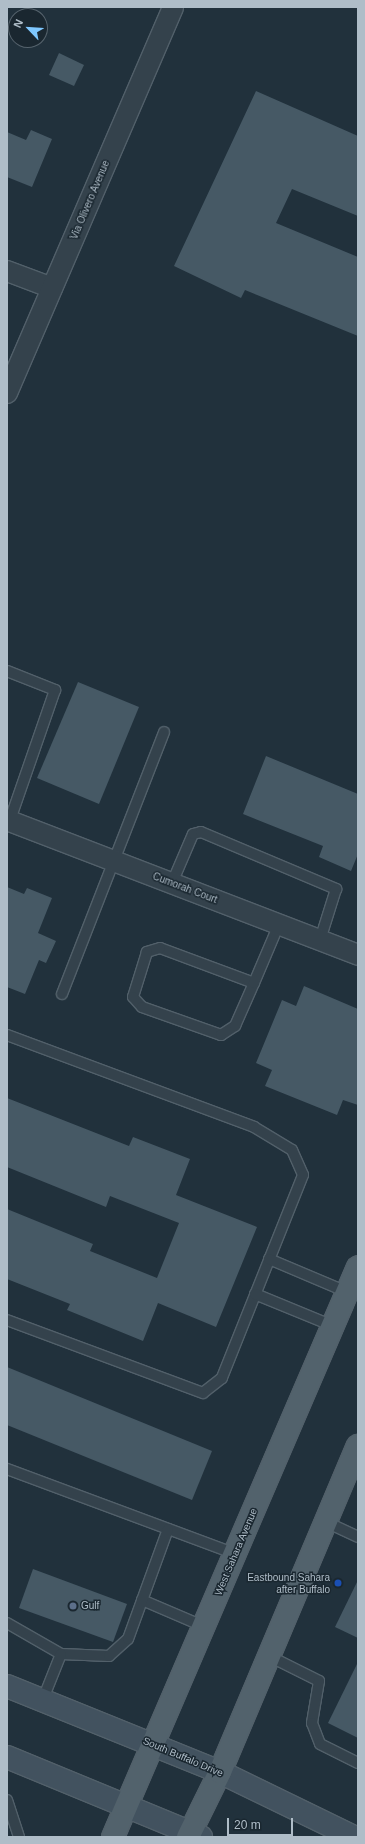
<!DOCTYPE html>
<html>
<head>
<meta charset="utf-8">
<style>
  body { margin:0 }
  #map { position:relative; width:365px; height:1844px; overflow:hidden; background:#21313c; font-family:Arial,sans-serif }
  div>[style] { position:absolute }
  .building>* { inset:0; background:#465965 }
  .roads { filter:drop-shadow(1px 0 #52606a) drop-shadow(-1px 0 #52606a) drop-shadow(0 1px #52606a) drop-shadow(0 -1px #52606a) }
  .lane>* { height:10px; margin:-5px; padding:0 5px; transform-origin:5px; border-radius:5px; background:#34424c }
  .street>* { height:20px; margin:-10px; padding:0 10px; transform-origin:10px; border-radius:10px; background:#34424c }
  .secondary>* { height:22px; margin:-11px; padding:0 11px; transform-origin:11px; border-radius:11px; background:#42525f }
  .primary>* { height:22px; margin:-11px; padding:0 11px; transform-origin:11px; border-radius:11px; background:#52626c }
  .dots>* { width:11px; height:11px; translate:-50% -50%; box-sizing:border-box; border:2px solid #1a2730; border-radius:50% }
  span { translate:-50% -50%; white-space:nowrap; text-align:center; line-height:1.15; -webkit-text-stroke:3px #1a2730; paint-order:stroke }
  .street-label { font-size:10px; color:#afbdc8 }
  .poi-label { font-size:10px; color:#afbdc8 }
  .right { translate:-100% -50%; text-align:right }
  .left { translate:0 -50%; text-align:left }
  .frame { position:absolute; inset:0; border:8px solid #afbdc8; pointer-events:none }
  .north { position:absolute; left:8px; top:8px; width:40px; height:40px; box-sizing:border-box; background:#1a2730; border:1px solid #56636d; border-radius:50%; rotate:295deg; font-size:11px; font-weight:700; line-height:16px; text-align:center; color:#afbdc8 }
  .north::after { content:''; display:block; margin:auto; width:14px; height:18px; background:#7ec7fe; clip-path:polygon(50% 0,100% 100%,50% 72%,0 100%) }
  .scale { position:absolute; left:227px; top:1818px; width:66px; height:18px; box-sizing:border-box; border:2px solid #afbdc8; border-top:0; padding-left:5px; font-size:12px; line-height:14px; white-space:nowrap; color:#afbdc8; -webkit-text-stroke:3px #1a2730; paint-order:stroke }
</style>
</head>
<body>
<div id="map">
  <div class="building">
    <i style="clip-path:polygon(59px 53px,84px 65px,74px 86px,49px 75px)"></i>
    <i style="clip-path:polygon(256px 91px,358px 136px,358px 216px,292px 189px,276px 223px,358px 257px,358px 336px,245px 290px,241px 298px,174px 266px)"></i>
    <i style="clip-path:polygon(31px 130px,52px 139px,32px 187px,7px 177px,7px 132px,26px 140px)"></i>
    <i style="clip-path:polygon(78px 682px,139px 707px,99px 804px,37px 778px)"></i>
    <i style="clip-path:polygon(266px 756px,358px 794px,358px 854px,351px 871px,319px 857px,323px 846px,243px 814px)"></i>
    <i style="clip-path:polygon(7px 887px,24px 894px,27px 888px,52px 898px,38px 933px,56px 941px,46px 963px,39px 960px,25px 994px,7px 987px)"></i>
    <i style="clip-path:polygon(304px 986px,358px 1009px,358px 1105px,343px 1100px,337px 1115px,265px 1086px,272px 1070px,256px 1063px,282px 1000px,296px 1006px)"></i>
    <i style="clip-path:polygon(7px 1098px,129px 1146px,133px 1137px,190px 1159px,176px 1195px,257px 1227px,216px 1327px,158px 1303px,143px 1341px,67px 1310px,70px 1304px,7px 1279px,7px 1209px,93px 1244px,90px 1251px,157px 1278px,179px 1223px,110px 1196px,106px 1207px,7px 1167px)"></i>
    <i style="clip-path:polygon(7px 1367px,212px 1451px,192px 1500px,7px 1425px)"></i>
    <i style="clip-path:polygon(33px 1569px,127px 1604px,113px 1642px,19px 1608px)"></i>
    <i style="clip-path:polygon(358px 1580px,358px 1638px,335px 1627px)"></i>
    <i style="clip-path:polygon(358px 1662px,358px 1738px,328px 1723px)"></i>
  </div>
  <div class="roads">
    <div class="lane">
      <i style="left:7px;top:671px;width:52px;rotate:21.6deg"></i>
      <i style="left:55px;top:690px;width:141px;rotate:109.1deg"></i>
      <i style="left:172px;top:883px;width:53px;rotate:-66.8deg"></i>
      <i style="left:193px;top:834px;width:8px;rotate:-14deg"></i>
      <i style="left:201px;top:832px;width:147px;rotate:22.9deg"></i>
      <i style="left:336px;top:889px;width:53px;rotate:107.4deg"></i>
      <i style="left:254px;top:983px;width:100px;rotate:-159.6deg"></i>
      <i style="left:160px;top:948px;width:14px;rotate:163deg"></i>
      <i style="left:147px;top:952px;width:47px;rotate:107.3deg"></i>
      <i style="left:133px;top:997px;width:13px;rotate:48deg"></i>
      <i style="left:142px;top:1007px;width:84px;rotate:19.5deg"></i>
      <i style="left:221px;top:1035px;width:17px;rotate:-33deg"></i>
      <i style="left:235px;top:1026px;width:47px;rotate:-66.2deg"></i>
      <i style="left:254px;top:983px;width:64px;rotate:-67deg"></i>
      <i style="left:62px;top:994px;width:281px;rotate:-68.7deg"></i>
      <i style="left:7px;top:1035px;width:264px;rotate:20.4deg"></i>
      <i style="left:254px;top:1127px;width:44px;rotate:31.2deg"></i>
      <i style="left:292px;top:1150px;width:27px;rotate:66deg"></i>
      <i style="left:303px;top:1175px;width:219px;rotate:111.8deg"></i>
      <i style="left:222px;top:1378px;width:24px;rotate:142deg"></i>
      <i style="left:203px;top:1393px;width:209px;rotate:-159.6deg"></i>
      <i style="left:269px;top:1259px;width:85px;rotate:22.9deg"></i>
      <i style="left:255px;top:1294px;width:84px;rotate:22.3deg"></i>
      <i style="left:7px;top:1469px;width:244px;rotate:20.4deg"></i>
      <i style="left:326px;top:1522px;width:35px;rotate:25deg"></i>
      <i style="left:142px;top:1600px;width:69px;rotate:23.2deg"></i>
      <i style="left:7px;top:1623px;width:62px;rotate:29.9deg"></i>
      <i style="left:61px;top:1654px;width:48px;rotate:2.4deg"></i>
      <i style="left:109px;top:1656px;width:25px;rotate:-42deg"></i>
      <i style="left:128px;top:1639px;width:117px;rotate:-70deg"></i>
      <i style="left:269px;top:1656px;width:56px;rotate:26.6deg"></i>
      <i style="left:319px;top:1681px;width:43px;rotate:99.5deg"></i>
      <i style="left:312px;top:1723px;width:22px;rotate:69deg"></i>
      <i style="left:320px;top:1744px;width:42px;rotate:26.6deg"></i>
      <i style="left:43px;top:1699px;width:48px;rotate:-68.2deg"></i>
      <i style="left:7px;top:1800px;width:39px;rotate:72deg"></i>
    </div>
    <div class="street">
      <i style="left:7px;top:271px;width:48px;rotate:20.7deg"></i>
      <i style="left:7px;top:393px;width:420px;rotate:-66.7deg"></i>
      <i style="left:12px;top:822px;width:371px;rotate:21deg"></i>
    </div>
    <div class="secondary">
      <i style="left:7px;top:1686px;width:230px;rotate:22deg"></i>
      <i style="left:220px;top:1772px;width:149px;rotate:25.9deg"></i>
      <i style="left:7px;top:1757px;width:210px;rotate:22.4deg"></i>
    </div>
    <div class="primary">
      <i style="left:113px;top:1837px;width:620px;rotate:-66.74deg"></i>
      <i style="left:188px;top:1837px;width:72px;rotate:-63.8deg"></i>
      <i style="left:220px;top:1772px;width:354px;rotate:-67.1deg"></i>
    </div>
  </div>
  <div class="dots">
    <i style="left:338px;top:1583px;background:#1a4fb4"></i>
    <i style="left:73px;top:1606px;background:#5c6f8a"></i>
  </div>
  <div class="street-label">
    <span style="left:90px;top:200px;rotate:-67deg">Via Olivero Avenue</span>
    <span style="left:185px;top:888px;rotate:21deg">Cumorah Court</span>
    <span style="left:236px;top:1552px;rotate:-67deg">West Sahara Avenue</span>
    <span style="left:183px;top:1757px;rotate:23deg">South Buffalo Drive</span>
  </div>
  <div class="poi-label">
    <span class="right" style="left:330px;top:1583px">Eastbound Sahara<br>after Buffalo</span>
    <span class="left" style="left:81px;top:1606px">Gulf</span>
  </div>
  <div class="frame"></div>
  <div class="north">N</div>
  <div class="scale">20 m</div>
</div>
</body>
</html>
